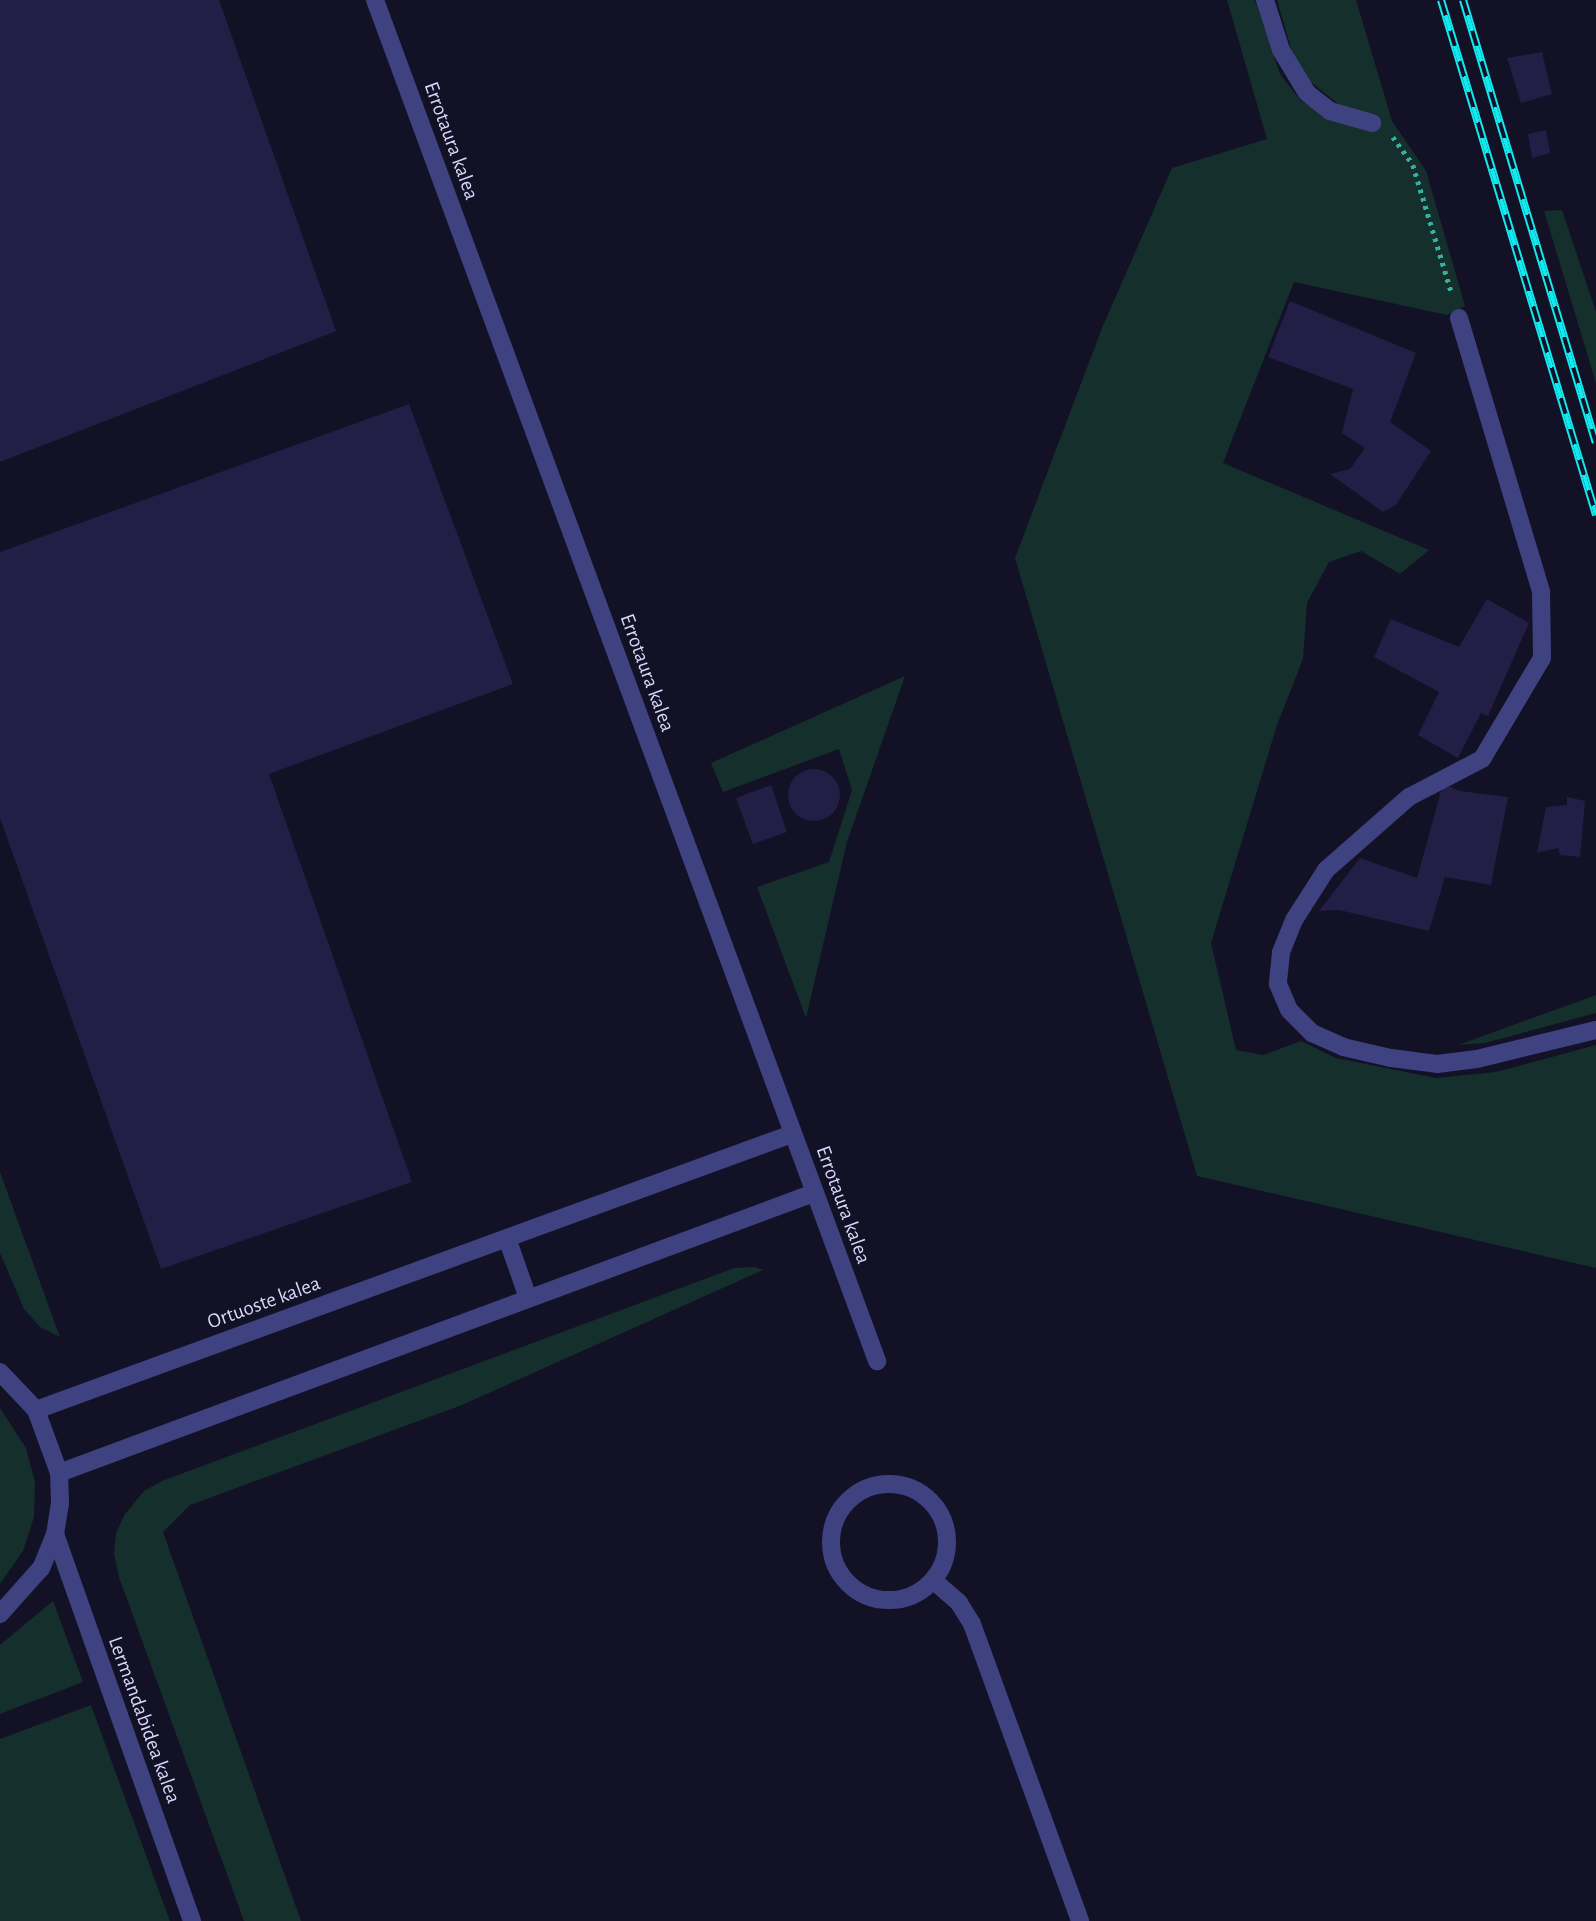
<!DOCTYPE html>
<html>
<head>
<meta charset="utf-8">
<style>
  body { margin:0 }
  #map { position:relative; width:1596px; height:1921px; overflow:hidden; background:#131125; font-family:"Alegreya Sans",sans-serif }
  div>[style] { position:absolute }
  .green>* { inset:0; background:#142f2c }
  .building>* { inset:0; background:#231e45 }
  .round { border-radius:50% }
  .path>* { height:4.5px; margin-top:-2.25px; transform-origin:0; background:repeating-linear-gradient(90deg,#38b0a0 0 3.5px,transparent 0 8.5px) }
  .minor>* { height:18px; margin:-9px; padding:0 9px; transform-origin:9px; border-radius:9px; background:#3f4281 }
  .minor>.ring { margin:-9px; padding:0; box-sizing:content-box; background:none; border:18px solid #3f4281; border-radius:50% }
  .rail>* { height:8px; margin-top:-4px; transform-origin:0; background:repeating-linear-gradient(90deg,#131125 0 16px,#11eaef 0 32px); box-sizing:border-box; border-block:2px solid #11eaef }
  span { translate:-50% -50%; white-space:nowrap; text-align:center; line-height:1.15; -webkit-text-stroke:7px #131125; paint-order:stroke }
  .street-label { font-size:21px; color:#d9d8fc }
</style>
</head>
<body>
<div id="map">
  <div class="green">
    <i style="clip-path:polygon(1227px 0,1255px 0,1280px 74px,1301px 101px,1331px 118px,1344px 109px,1306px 78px,1291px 48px,1277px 0,1356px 0,1392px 121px,1426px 171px,1465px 306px,1447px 315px,1294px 282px,1223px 463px,1429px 550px,1400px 574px,1361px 551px,1329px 562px,1307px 603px,1303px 659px,1277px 725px,1211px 943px,1236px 1050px,1263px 1055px,1301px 1041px,1336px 1058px,1436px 1078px,1496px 1072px,1596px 1045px,1596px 1268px,1197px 1176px,1028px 602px,1015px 558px,1102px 328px,1172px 168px,1267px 139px)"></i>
    <i style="clip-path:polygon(1562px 210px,1596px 312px,1596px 383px,1544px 211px)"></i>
    <i style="clip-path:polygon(905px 676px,847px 842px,806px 1018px,757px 887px,829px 862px,852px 790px,839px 749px,723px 792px,711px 763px)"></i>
    <i style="clip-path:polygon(1596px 995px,1596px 1013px,1485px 1043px,1458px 1045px)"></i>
    <i style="clip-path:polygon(0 1172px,60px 1337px,40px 1327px,24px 1309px,0 1253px)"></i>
    <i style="clip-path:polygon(754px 1267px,763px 1270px,462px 1405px,190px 1505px,163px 1532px,301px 1921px,244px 1921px,119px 1577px,114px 1554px,116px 1533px,125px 1514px,144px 1491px,162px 1481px,734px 1268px)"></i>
    <i style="clip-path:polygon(0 1408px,26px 1448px,35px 1482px,34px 1517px,23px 1551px,0 1584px)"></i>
    <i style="clip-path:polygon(53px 1601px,83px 1682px,0 1714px,0 1645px)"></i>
    <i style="clip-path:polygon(91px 1705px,170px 1921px,0 1921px,0 1739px)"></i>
  </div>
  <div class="building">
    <i style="clip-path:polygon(0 0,219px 0,336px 331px,0 462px)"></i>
    <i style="clip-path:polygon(1542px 52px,1552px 94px,1521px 103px,1507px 58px)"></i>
    <i style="clip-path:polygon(1546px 130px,1550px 153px,1532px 158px,1528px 134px)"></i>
    <i style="clip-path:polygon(1290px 301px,1416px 353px,1390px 422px,1431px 451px,1396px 505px,1383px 512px,1330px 474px,1350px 469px,1365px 448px,1342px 433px,1353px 389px,1268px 357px)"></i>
    <i style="clip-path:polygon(409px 404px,513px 684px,269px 774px,412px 1182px,161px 1269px,0 818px,0 552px)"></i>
    <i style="clip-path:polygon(1487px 599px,1529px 623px,1488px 716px,1481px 713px,1458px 758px,1418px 735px,1439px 692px,1374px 657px,1391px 619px,1459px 647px)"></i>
    <i class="round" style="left:788px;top:769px;width:52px;height:52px"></i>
    <i style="clip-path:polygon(1443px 784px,1460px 791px,1508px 797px,1491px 885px,1445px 877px,1429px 931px,1339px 910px,1319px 911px,1360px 858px,1417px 878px)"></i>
    <i style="clip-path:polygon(771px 785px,787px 832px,753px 844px,736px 798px)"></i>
    <i style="clip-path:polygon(1567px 797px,1585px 801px,1580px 857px,1560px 855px,1558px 848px,1537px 853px,1546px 807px,1567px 805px)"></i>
  </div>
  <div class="path">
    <i style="left:1393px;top:137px;width:34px;rotate:54deg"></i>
    <i style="left:1413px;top:165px;width:135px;rotate:73.2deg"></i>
  </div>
  <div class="minor">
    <i style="left:375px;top:0;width:1451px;rotate:69.75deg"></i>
    <i style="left:1265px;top:0;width:52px;rotate:72.3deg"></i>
    <i style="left:1281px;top:50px;width:50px;rotate:58.8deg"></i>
    <i style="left:1307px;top:93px;width:29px;rotate:38deg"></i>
    <i style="left:1330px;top:111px;width:44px;rotate:15.9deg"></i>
    <i style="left:1459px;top:318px;width:286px;rotate:73.3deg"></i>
    <i style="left:1541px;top:592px;width:66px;rotate:89.1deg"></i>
    <i style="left:1542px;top:658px;width:117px;rotate:120.7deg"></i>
    <i style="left:1482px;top:759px;width:82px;rotate:152.5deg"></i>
    <i style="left:1409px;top:797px;width:111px;rotate:138.7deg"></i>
    <i style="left:1326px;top:870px;width:59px;rotate:122.6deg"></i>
    <i style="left:1294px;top:920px;width:35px;rotate:112deg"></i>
    <i style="left:1281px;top:953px;width:31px;rotate:96deg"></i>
    <i style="left:1278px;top:984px;width:28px;rotate:67deg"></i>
    <i style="left:1289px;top:1010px;width:33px;rotate:45deg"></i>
    <i style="left:1312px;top:1033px;width:34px;rotate:24deg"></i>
    <i style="left:1343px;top:1047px;width:49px;rotate:12.9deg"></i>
    <i style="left:1391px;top:1058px;width:46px;rotate:7.4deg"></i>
    <i style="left:1437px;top:1064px;width:40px;rotate:-7.1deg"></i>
    <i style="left:1477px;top:1059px;width:122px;rotate:-13.7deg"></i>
    <i style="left:507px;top:1238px;width:64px;rotate:70.7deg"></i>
    <i style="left:0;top:1372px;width:52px;rotate:46.5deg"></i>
    <i style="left:36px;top:1410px;width:67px;rotate:69.9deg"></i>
    <i style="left:59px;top:1473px;width:30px;rotate:88deg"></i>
    <i style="left:60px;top:1503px;width:31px;rotate:99deg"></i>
    <i style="left:55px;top:1534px;width:37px;rotate:112deg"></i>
    <i style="left:41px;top:1568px;width:62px;rotate:131.7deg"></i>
    <i style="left:36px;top:1410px;width:805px;rotate:-20.06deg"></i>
    <i style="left:59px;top:1473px;width:805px;rotate:-20.35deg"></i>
    <i class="ring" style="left:831px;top:1484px;width:98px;height:98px"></i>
    <i style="left:55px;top:1534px;width:411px;rotate:70.5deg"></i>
    <i style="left:934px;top:1581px;width:33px;rotate:41deg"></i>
    <i style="left:959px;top:1603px;width:25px;rotate:58deg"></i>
    <i style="left:972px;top:1624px;width:316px;rotate:70deg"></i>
  </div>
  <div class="rail">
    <i style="left:1441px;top:0;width:538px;rotate:73.25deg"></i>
    <i style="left:1463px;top:0;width:462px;rotate:73.3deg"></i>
  </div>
  <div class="street-label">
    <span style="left:451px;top:141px;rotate:70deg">Errotaura kalea</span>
    <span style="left:647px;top:673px;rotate:70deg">Errotaura kalea</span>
    <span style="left:843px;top:1205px;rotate:70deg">Errotaura kalea</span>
    <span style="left:264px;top:1303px;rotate:-20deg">Ortuoste kalea</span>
    <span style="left:144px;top:1720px;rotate:70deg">Lermandabidea kalea</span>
  </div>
</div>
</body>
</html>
